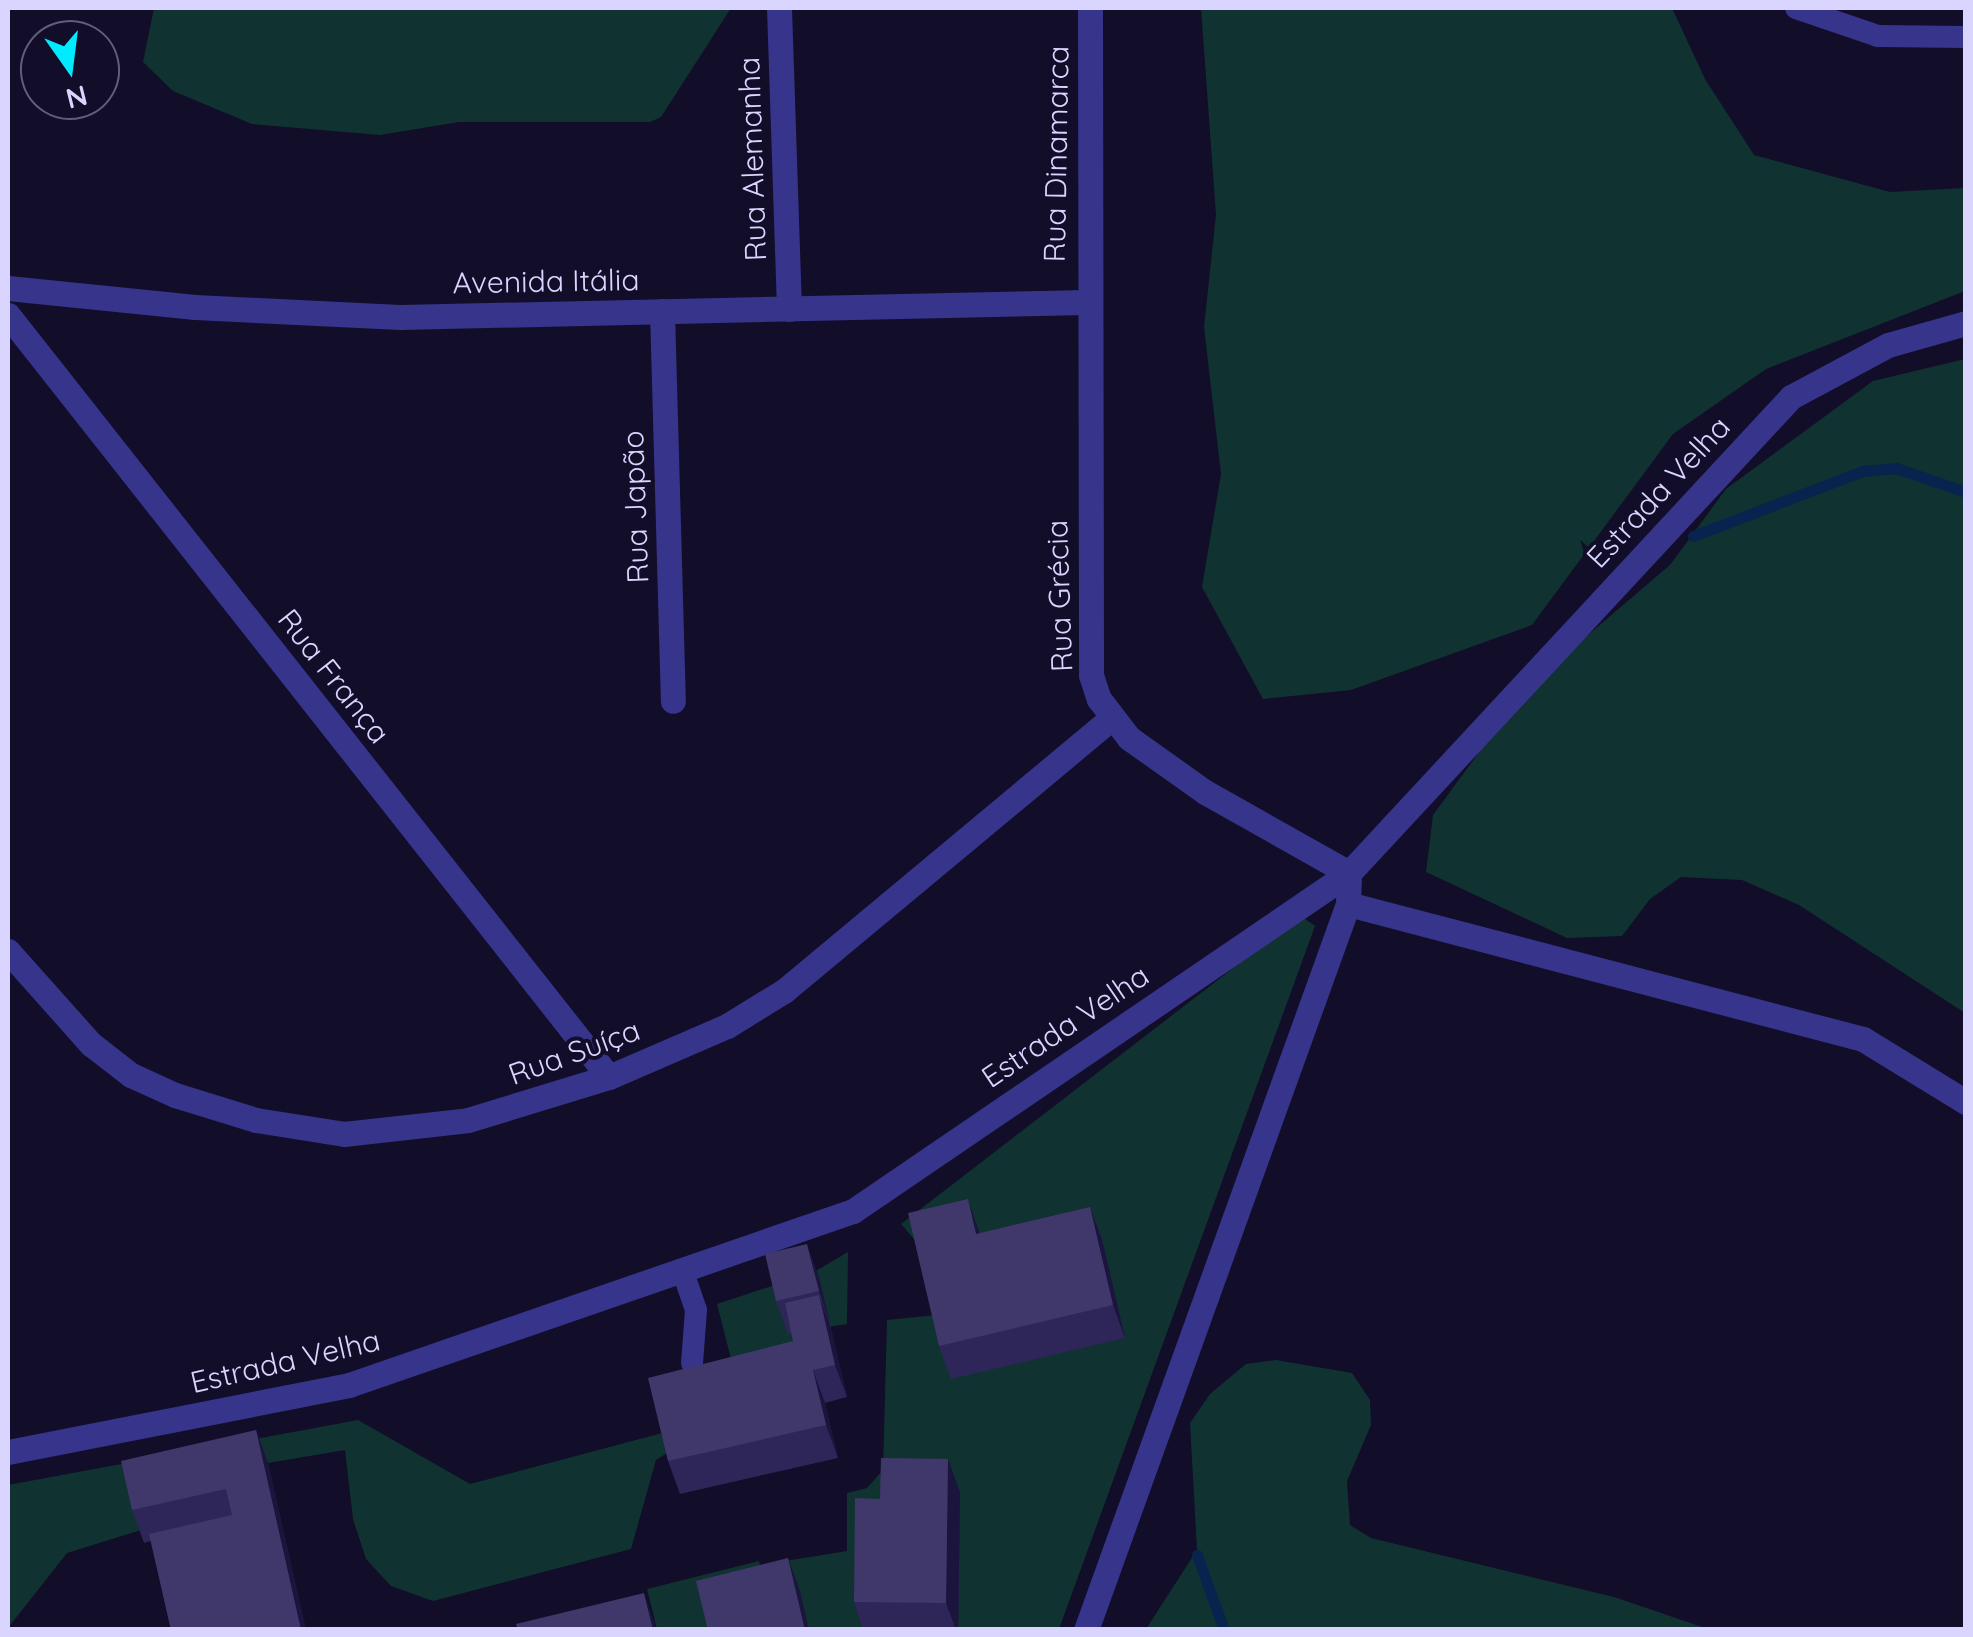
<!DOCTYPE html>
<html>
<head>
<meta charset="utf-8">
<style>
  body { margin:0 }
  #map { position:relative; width:1973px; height:1637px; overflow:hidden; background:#120d28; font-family:Quicksand,sans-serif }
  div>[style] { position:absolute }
  .green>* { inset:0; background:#103331 }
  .stream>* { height:11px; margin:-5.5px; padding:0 5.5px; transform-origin:5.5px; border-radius:5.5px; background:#08234d }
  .service>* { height:22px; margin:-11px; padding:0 11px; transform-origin:11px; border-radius:11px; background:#36348b }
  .minor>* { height:25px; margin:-12.5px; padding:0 12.5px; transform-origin:12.5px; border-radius:12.5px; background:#36348b }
  .wall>* { inset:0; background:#2e2558 }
  .shaded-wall>* { inset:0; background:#1b143d }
  .building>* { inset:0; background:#40386a }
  span { translate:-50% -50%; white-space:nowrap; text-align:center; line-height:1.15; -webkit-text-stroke:8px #120d28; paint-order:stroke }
  .street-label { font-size:30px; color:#d9d5ff }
  .frame { position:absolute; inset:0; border:10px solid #d9d5ff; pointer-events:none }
  .north { position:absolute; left:20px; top:20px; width:100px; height:100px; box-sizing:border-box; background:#120d28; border:2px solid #625d7e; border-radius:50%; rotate:166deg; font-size:28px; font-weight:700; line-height:40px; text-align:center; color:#d9d5ff }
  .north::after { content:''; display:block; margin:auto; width:35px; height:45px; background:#01ebff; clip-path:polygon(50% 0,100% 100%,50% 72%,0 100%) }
</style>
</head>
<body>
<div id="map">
  <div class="green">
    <i style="clip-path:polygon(154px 8px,731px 8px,661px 117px,650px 122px,459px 122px,380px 135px,252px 124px,173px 91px,143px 62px)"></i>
    <i style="clip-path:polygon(1201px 8px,1672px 8px,1705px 79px,1754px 155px,1890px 192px,1965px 188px,1965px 291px,1766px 369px,1673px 434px,1532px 625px,1351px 690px,1263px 699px,1202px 587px,1221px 474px,1204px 327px,1216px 215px)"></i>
    <i style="clip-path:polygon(1965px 359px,1965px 1013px,1799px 905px,1742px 880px,1681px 877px,1650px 899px,1622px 936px,1567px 938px,1426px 872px,1433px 815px,1527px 687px,1670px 565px,1726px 489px,1873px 381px)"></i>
    <i style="clip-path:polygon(1301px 916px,1315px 926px,1059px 1629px,958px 1629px,960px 1492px,865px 1629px,809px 1629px,779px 1562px,847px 1551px,847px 1493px,867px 1488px,883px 1470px,887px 1320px,936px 1315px,1125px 1338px,1102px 1240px,920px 1246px,901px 1224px)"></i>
    <i style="clip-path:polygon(848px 1252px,847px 1324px,788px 1333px,795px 1332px,805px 1373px,739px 1390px,717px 1304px,814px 1272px)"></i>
    <i style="clip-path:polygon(1276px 1360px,1352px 1373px,1370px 1400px,1371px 1425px,1347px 1481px,1350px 1525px,1371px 1538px,1614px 1597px,1708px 1629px,1146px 1629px,1197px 1550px,1190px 1423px,1210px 1394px,1246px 1364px)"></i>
    <i style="clip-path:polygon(358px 1420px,470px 1484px,666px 1432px,667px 1453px,656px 1460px,631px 1549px,433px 1601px,391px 1586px,366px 1559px,353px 1519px,345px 1450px,268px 1463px,141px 1530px,67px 1553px,8px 1628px,8px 1485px)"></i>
    <i style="clip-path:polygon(759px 1561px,769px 1599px,712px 1629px,657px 1629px,647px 1589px)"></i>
  </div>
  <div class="stream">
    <i style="left:1693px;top:536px;width:181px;rotate:-21deg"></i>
    <i style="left:1862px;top:471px;width:34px;rotate:-5deg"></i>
    <i style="left:1896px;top:468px;width:74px;rotate:18.9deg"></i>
    <i style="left:1197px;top:1555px;width:80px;rotate:70.2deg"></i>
  </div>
  <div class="service">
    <i style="left:1796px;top:8px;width:87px;rotate:18.9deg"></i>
    <i style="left:1878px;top:36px;width:88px;rotate:0.7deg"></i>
    <i style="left:683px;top:1272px;width:40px;rotate:71.1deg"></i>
    <i style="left:696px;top:1310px;width:53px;rotate:94.3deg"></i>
  </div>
  <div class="minor">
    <i style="left:779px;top:8px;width:301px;rotate:88.1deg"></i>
    <i style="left:1090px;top:8px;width:667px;rotate:89.91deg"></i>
    <i style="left:1091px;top:675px;width:25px;rotate:72deg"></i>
    <i style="left:1099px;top:699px;width:49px;rotate:52.4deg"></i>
    <i style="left:1129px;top:738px;width:93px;rotate:35.4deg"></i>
    <i style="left:1205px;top:792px;width:165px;rotate:29.4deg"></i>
    <i style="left:8px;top:288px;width:188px;rotate:5.8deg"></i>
    <i style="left:195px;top:307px;width:205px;rotate:2.8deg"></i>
    <i style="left:400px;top:317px;width:687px;rotate:-1.25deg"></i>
    <i style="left:662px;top:311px;width:390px;rotate:88.4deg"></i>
    <i style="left:8px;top:315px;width:970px;rotate:51.74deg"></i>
    <i style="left:1348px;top:904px;width:532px;rotate:14.69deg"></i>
    <i style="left:1863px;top:1039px;width:121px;rotate:31.5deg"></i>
    <i style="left:8px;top:951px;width:125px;rotate:48.3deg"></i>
    <i style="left:91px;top:1044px;width:51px;rotate:37.8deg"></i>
    <i style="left:131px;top:1075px;width:48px;rotate:24.4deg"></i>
    <i style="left:175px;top:1095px;width:85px;rotate:17.2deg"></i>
    <i style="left:256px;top:1120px;width:89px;rotate:9deg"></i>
    <i style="left:344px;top:1134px;width:125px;rotate:-6.4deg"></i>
    <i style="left:468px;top:1120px;width:147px;rotate:-17deg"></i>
    <i style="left:609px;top:1077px;width:129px;rotate:-23.4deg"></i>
    <i style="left:727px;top:1026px;width:67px;rotate:-31.6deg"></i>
    <i style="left:784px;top:991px;width:427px;rotate:-39.8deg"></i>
    <i style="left:8px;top:1452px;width:348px;rotate:-11.1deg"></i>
    <i style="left:349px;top:1385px;width:533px;rotate:-19.05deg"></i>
    <i style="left:853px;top:1211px;width:600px;rotate:-34.27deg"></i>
    <i style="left:1349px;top:873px;width:650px;rotate:-47.12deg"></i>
    <i style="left:1791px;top:397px;width:110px;rotate:-28.2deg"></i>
    <i style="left:1888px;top:345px;width:81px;rotate:-15.8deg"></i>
    <i style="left:1086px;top:1630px;width:772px;rotate:-70.16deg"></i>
    <i style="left:1348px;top:904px;width:31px;rotate:-88deg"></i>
  </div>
  <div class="wall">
    <i style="clip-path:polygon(1090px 1207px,1102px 1240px,1125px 1338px,951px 1379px,939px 1346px,980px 1233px)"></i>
    <i style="clip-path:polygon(819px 1277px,847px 1397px,825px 1403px,838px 1458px,680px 1494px,668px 1461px,793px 1341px,791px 1333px,788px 1334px,776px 1301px)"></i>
    <i style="clip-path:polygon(256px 1430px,268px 1463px,306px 1630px,171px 1630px,151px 1541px,144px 1543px,132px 1510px)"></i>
    <i style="clip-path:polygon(960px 1492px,958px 1630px,863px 1630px,854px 1602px,880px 1499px)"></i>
  </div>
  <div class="shaded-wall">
    <i style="clip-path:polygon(968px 1199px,979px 1232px,988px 1267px,976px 1234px)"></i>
    <i style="clip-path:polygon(1090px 1207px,1102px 1240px,1125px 1338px,1113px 1305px)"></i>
    <i style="clip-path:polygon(807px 1244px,819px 1277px,830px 1324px,819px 1291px)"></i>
    <i style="clip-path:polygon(819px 1295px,831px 1328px,847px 1397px,835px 1365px)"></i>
    <i style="clip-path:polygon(813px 1370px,825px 1403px,838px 1458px,826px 1425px)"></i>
    <i style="clip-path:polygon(256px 1430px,268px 1463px,306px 1630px,301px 1630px)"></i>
    <i style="clip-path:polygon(948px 1459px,960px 1492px,958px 1630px,956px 1630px,946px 1603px)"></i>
    <i style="clip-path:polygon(788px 1558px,800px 1591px,809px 1630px,805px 1630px)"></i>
    <i style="clip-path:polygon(644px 1593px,657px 1630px,653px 1630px)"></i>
  </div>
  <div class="building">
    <i style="clip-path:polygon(968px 1199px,976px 1234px,1090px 1207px,1113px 1305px,939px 1346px,908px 1213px)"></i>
    <i style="clip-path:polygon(807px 1244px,819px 1291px,776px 1301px,765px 1254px)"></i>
    <i style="clip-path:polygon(819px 1295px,835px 1365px,813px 1370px,826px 1425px,668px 1461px,648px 1378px,793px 1341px,785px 1303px)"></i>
    <i style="clip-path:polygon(256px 1430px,301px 1630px,171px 1630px,149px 1534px,232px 1515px,226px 1489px,132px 1510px,121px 1461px)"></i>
    <i style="clip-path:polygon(881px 1458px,948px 1459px,946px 1603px,854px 1602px,855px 1498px,880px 1499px)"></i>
    <i style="clip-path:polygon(788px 1558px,805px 1630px,708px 1630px,696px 1581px)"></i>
    <i style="clip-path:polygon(644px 1593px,653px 1630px,518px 1630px,516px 1624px)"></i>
  </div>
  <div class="street-label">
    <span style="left:1056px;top:154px;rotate:-89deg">Rua Dinamarca</span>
    <span style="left:752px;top:159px;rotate:-92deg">Rua Alemanha</span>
    <span style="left:546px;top:281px;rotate:-1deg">Avenida Itália</span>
    <span style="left:1658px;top:492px;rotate:-47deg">Estrada Velha</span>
    <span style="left:635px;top:507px;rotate:-92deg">Rua Japão</span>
    <span style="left:1059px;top:596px;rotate:-92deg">Rua Grécia</span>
    <span style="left:334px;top:676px;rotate:52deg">Rua França</span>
    <span style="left:1065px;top:1026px;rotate:-34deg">Estrada Velha</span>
    <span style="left:574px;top:1052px;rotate:-20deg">Rua Suíça</span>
    <span style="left:285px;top:1361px;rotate:-13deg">Estrada Velha</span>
  </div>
  <div class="frame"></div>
  <div class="north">N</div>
</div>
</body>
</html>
